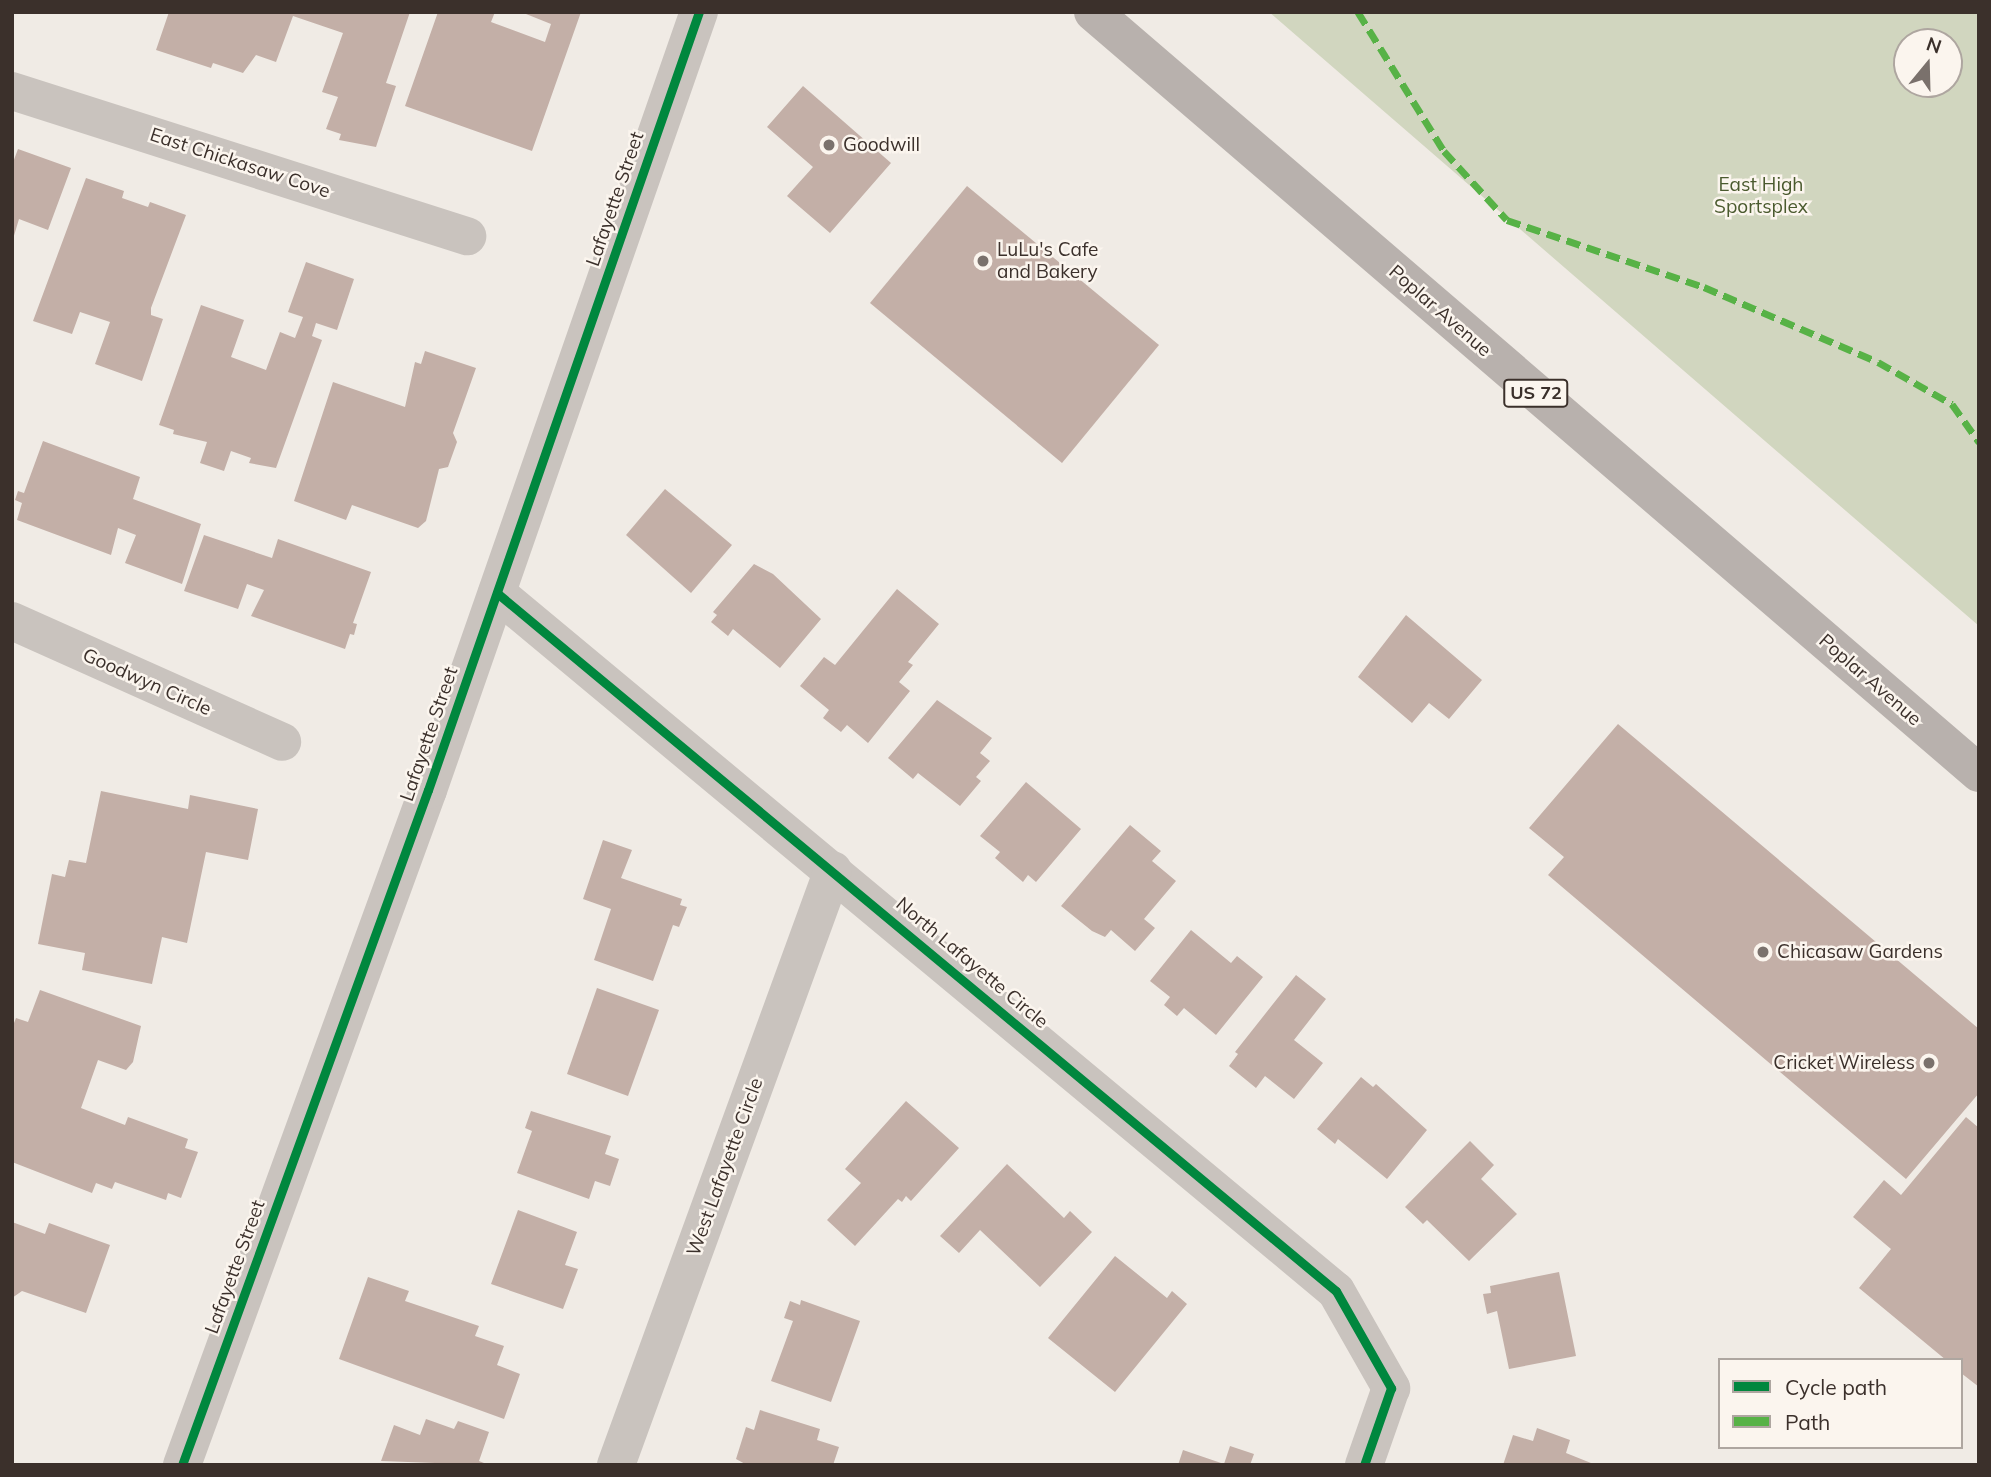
<!DOCTYPE html>
<html>
<head>
<meta charset="utf-8">
<style>
  body { margin:0 }
  #map { position:relative; width:1991px; height:1477px; overflow:hidden; background:#f0ebe5; font-family:Mulish,sans-serif }
  div>[style] { position:absolute }
  .green>* { inset:0; background:#d1d6bf }
  .building>* { inset:0; background:#c3afa7 }
  .minor>* { height:38px; margin:-19px; padding:0 19px; transform-origin:19px; border-radius:19px; background:#c9c3be }
  .tertiary>* { height:38px; margin:-19px; padding:0 19px; transform-origin:19px; border-radius:19px; background:#c9c3be }
  .primary>* { height:38px; margin:-19px; padding:0 19px; transform-origin:19px; border-radius:19px; background:#b8b1ad }
  .quiet>* { height:7px; margin-top:-3.5px; transform-origin:0; background:repeating-linear-gradient(90deg,#57b246 0 14px,transparent 0 21px) }
  .cycleway>* { height:9px; margin:-4.5px; padding:0 4.5px; transform-origin:4.5px; border-radius:4.5px; background:#00873e }
  .dots>* { width:19px; height:19px; translate:-50% -50%; box-sizing:border-box; border:4px solid #fbf5ee; border-radius:50% }
  span { translate:-50% -50%; white-space:nowrap; text-align:center; line-height:1.15; -webkit-text-stroke:5px #fbf5ee; paint-order:stroke }
  .shield-label span { padding:2px 5px; background:#fbf5ee; border:2px solid; border-radius:5px; -webkit-text-stroke-width:0 }
  .shield-label { font-size:18px; color:#3b302b; font-weight:700 }
  .poi-label { font-size:19px; color:#3b302b }
  .left { translate:0 -50%; text-align:left }
  .right { translate:-100% -50%; text-align:right }
  .street-label { font-size:19px; color:#3b302b }
  .park-label { font-size:19px; color:#4a5a2e }
  .frame { position:absolute; inset:0; border:14px solid #3b302b; pointer-events:none }
  .legend { position:absolute; left:1718px; top:1358px; width:245px; height:91px; box-sizing:border-box; background:#fbf5ee; border:2px solid #aea6a0; margin:0; padding:9px 12px; list-style:none; font-size:21px; color:#3b302b }
  .legend li { display:flex; align-items:center; gap:14px; height:35px }
  .legend b { width:35px; border:2px solid #aea6a0 }
  .north { position:absolute; left:1893px; top:28px; width:70px; height:70px; box-sizing:border-box; background:#fbf5ee; border:2px solid #aea6a0; border-radius:50%; rotate:19deg; font-size:19px; font-weight:700; line-height:28px; text-align:center; color:#3b302b }
  .north::after { content:''; display:block; margin:auto; width:24px; height:32px; background:#7a716c; clip-path:polygon(50% 0,100% 100%,50% 72%,0 100%) }
</style>
</head>
<body>
<div id="map">
  <div class="green">
    <i style="clip-path:polygon(evenodd,1269px 12px,1979px 12px,1979px 626px,1269px 12px,1907px 42px,1949px 42px,1949px 84px,1907px 84px,1907px 42px)"></i>
  </div>
  <div class="building">
    <i style="clip-path:polygon(169px 12px,410px 12px,386px 83px,396px 86px,376px 147px,339px 140px,341px 134px,326px 129px,338px 97px,322px 92px,343px 33px,293px 16px,276px 62px,256px 55px,243px 73px,213px 63px,211px 68px,156px 50px)"></i>
    <i style="clip-path:polygon(438px 12px,495px 12px,491px 22px,545px 42px,551px 24px,521px 12px,581px 12px,532px 151px,405px 106px)"></i>
    <i style="clip-path:polygon(803px 86px,891px 163px,830px 233px,787px 196px,813px 167px,767px 127px)"></i>
    <i style="clip-path:polygon(18px 149px,71px 168px,48px 230px,19px 219px,13px 239px,12px 165px)"></i>
    <i style="clip-path:polygon(86px 178px,124px 191px,122px 198px,148px 207px,150px 202px,186px 215px,151px 308px,151px 315px,163px 319px,142px 381px,95px 364px,110px 322px,80px 312px,72px 334px,33px 321px)"></i>
    <i style="clip-path:polygon(967px 186px,1159px 345px,1062px 463px,870px 303px)"></i>
    <i style="clip-path:polygon(306px 262px,354px 279px,337px 330px,316px 323px,312px 336px,322px 340px,276px 468px,249px 463px,251px 458px,231px 451px,224px 471px,200px 463px,207px 442px,173px 434px,174px 430px,159px 425px,201px 305px,244px 320px,231px 357px,266px 370px,280px 332px,295px 338px,303px 317px,288px 312px)"></i>
    <i style="clip-path:polygon(425px 351px,476px 368px,453px 433px,457px 442px,448px 467px,439px 469px,426px 521px,418px 528px,352px 505px,346px 520px,294px 501px,333px 382px,405px 407px,415px 362px,421px 364px)"></i>
    <i style="clip-path:polygon(43px 441px,140px 477px,133px 499px,201px 524px,182px 584px,125px 563px,136px 535px,118px 528px,111px 555px,17px 520px,22px 503px,15px 500px,18px 491px,24px 493px)"></i>
    <i style="clip-path:polygon(665px 489px,732px 545px,691px 593px,626px 535px)"></i>
    <i style="clip-path:polygon(204px 535px,272px 558px,278px 539px,371px 572px,353px 623px,357px 624px,354px 635px,350px 634px,345px 649px,251px 616px,264px 590px,247px 584px,238px 609px,184px 591px)"></i>
    <i style="clip-path:polygon(754px 564px,773px 574px,821px 619px,780px 668px,733px 629px,728px 636px,711px 622px,717px 615px,713px 612px)"></i>
    <i style="clip-path:polygon(897px 589px,939px 624px,908px 662px,913px 665px,899px 682px,910px 691px,868px 743px,847px 725px,841px 732px,823px 718px,829px 710px,800px 686px,824px 657px,835px 665px)"></i>
    <i style="clip-path:polygon(1406px 615px,1482px 680px,1449px 719px,1429px 703px,1412px 723px,1358px 677px)"></i>
    <i style="clip-path:polygon(937px 700px,992px 738px,980px 753px,990px 761px,976px 777px,981px 781px,960px 806px,918px 773px,913px 779px,888px 758px)"></i>
    <i style="clip-path:polygon(1618px 724px,1979px 1029px,1979px 1093px,1906px 1179px,1548px 875px,1564px 857px,1529px 828px)"></i>
    <i style="clip-path:polygon(1026px 782px,1081px 829px,1036px 882px,1028px 875px,1023px 882px,995px 858px,1000px 852px,980px 836px)"></i>
    <i style="clip-path:polygon(101px 791px,188px 809px,190px 795px,258px 809px,248px 860px,206px 852px,187px 943px,162px 937px,152px 984px,82px 970px,85px 953px,38px 944px,52px 874px,65px 877px,69px 860px,86px 863px)"></i>
    <i style="clip-path:polygon(1130px 825px,1161px 851px,1152px 861px,1176px 881px,1144px 919px,1155px 928px,1135px 951px,1111px 930px,1105px 937px,1092px 931px,1061px 906px)"></i>
    <i style="clip-path:polygon(603px 840px,632px 850px,621px 878px,682px 899px,680px 905px,687px 907px,679px 927px,673px 925px,653px 981px,594px 960px,611px 909px,583px 899px)"></i>
    <i style="clip-path:polygon(1191px 930px,1231px 963px,1237px 956px,1263px 977px,1216px 1035px,1184px 1008px,1177px 1016px,1164px 1005px,1170px 997px,1150px 981px)"></i>
    <i style="clip-path:polygon(1296px 975px,1326px 999px,1294px 1040px,1323px 1063px,1294px 1099px,1265px 1076px,1256px 1088px,1229px 1066px,1238px 1054px,1235px 1052px)"></i>
    <i style="clip-path:polygon(597px 988px,659px 1010px,628px 1096px,567px 1074px)"></i>
    <i style="clip-path:polygon(40px 990px,141px 1026px,133px 1062px,126px 1070px,98px 1060px,81px 1108px,125px 1125px,128px 1117px,188px 1139px,185px 1148px,198px 1152px,181px 1198px,168px 1193px,166px 1200px,115px 1182px,112px 1189px,96px 1183px,92px 1193px,12px 1162px,12px 1028px,16px 1018px,28px 1022px)"></i>
    <i style="clip-path:polygon(1361px 1077px,1373px 1087px,1376px 1084px,1427px 1130px,1387px 1179px,1338px 1139px,1335px 1144px,1317px 1129px)"></i>
    <i style="clip-path:polygon(906px 1101px,959px 1148px,911px 1201px,906px 1196px,902px 1202px,898px 1199px,855px 1246px,827px 1220px,861px 1183px,845px 1169px)"></i>
    <i style="clip-path:polygon(531px 1111px,611px 1136px,605px 1154px,619px 1159px,610px 1186px,595px 1181px,589px 1199px,517px 1173px,532px 1131px,525px 1128px)"></i>
    <i style="clip-path:polygon(1966px 1117px,1979px 1128px,1979px 1387px,1961px 1373px,1961px 1360px,1946px 1360px,1859px 1288px,1891px 1249px,1853px 1217px,1884px 1180px,1901px 1195px)"></i>
    <i style="clip-path:polygon(1470px 1141px,1494px 1165px,1481px 1179px,1517px 1214px,1469px 1261px,1427px 1220px,1423px 1224px,1405px 1207px)"></i>
    <i style="clip-path:polygon(1007px 1164px,1064px 1218px,1070px 1211px,1092px 1232px,1040px 1287px,980px 1230px,959px 1253px,940px 1236px)"></i>
    <i style="clip-path:polygon(518px 1210px,577px 1232px,565px 1265px,578px 1269px,563px 1309px,491px 1284px)"></i>
    <i style="clip-path:polygon(12px 1222px,45px 1234px,49px 1223px,110px 1245px,86px 1313px,22px 1291px,12px 1298px)"></i>
    <i style="clip-path:polygon(1115px 1256px,1167px 1298px,1172px 1291px,1187px 1304px,1115px 1392px,1048px 1338px)"></i>
    <i style="clip-path:polygon(1559px 1272px,1576px 1356px,1509px 1369px,1497px 1311px,1487px 1314px,1483px 1294px,1491px 1293px,1490px 1286px)"></i>
    <i style="clip-path:polygon(368px 1277px,409px 1291px,405px 1301px,479px 1326px,475px 1336px,504px 1346px,497px 1365px,520px 1374px,504px 1419px,339px 1359px)"></i>
    <i style="clip-path:polygon(801px 1300px,860px 1321px,831px 1402px,771px 1381px,793px 1321px,784px 1318px,790px 1301px,800px 1305px)"></i>
    <i style="clip-path:polygon(760px 1410px,820px 1429px,817px 1440px,839px 1447px,833px 1465px,747px 1465px,736px 1459px,746px 1427px,754px 1430px)"></i>
    <i style="clip-path:polygon(426px 1419px,454px 1429px,458px 1421px,489px 1432px,479px 1461px,489px 1465px,381px 1461px,394px 1425px,420px 1435px)"></i>
    <i style="clip-path:polygon(1537px 1428px,1570px 1440px,1566px 1453px,1596px 1465px,1503px 1465px,1513px 1435px,1533px 1441px)"></i>
    <i style="clip-path:polygon(1230px 1446px,1254px 1454px,1250px 1465px,1178px 1465px,1183px 1450px,1224px 1464px)"></i>
  </div>
  <div class="minor">
    <i style="left:12px;top:91px;width:478px;rotate:17.7deg"></i>
    <i style="left:497px;top:593px;width:1091px;rotate:39.76deg"></i>
    <i style="left:1336px;top:1291px;width:112px;rotate:60.4deg"></i>
    <i style="left:1391px;top:1388px;width:82px;rotate:109.3deg"></i>
    <i style="left:12px;top:621px;width:296px;rotate:24.1deg"></i>
    <i style="left:616px;top:1465px;width:633px;rotate:-69.96deg"></i>
  </div>
  <div class="tertiary">
    <i style="left:182px;top:1465px;width:718px;rotate:-69.98deg"></i>
    <i style="left:428px;top:790px;width:824px;rotate:-70.8deg"></i>
  </div>
  <div class="primary">
    <i style="left:1093px;top:12px;width:1168px;rotate:40.66deg"></i>
  </div>
  <div class="quiet">
    <i style="left:1358px;top:12px;width:163px;rotate:58.3deg"></i>
    <i style="left:1444px;top:151px;width:93px;rotate:47.6deg"></i>
    <i style="left:1507px;top:220px;width:208px;rotate:18.8deg"></i>
    <i style="left:1704px;top:287px;width:189px;rotate:23.3deg"></i>
    <i style="left:1878px;top:362px;width:85px;rotate:29.6deg"></i>
    <i style="left:1952px;top:404px;width:47px;rotate:54.6deg"></i>
  </div>
  <div class="cycleway">
    <i style="left:497px;top:593px;width:1091px;rotate:39.76deg"></i>
    <i style="left:1336px;top:1291px;width:112px;rotate:60.4deg"></i>
    <i style="left:1391px;top:1388px;width:82px;rotate:109.3deg"></i>
    <i style="left:182px;top:1465px;width:718px;rotate:-69.98deg"></i>
    <i style="left:428px;top:790px;width:824px;rotate:-70.8deg"></i>
  </div>
  <div class="dots">
    <i style="left:829px;top:145px;background:#7a716c"></i>
    <i style="left:983px;top:261px;background:#7a716c"></i>
    <i style="left:1763px;top:952px;background:#7a716c"></i>
    <i style="left:1929px;top:1063px;background:#7a716c"></i>
  </div>
  <div class="shield-label">
    <span style="left:1536px;top:393px">US 72</span>
  </div>
  <div class="poi-label">
    <span class="left" style="left:843px;top:145px">Goodwill</span>
    <span class="left" style="left:997px;top:261px">LuLu's Cafe<br>and Bakery</span>
    <span class="left" style="left:1777px;top:952px">Chicasaw Gardens</span>
    <span class="right" style="left:1915px;top:1063px">Cricket Wireless</span>
  </div>
  <div class="street-label">
    <span style="left:240px;top:163px;rotate:18deg">East Chickasaw Cove</span>
    <span style="left:615px;top:199px;rotate:-71deg">Lafayette Street</span>
    <span style="left:1440px;top:311px;rotate:41deg">Poplar Avenue</span>
    <span style="left:1870px;top:680px;rotate:41deg">Poplar Avenue</span>
    <span style="left:147px;top:682px;rotate:24deg">Goodwyn Circle</span>
    <span style="left:429px;top:734px;rotate:-71deg">Lafayette Street</span>
    <span style="left:972px;top:963px;rotate:40deg">North Lafayette Circle</span>
    <span style="left:725px;top:1167px;rotate:-70deg">West Lafayette Circle</span>
    <span style="left:235px;top:1267px;rotate:-70deg">Lafayette Street</span>
  </div>
  <div class="park-label">
    <span style="left:1761px;top:196px">East High<br>Sportsplex</span>
  </div>
  <div class="frame"></div>
  <ul class="legend">
  <li><b style="height:9px;background:#00873e"></b>Cycle path</li>
  <li><b style="height:9px;background:#57b246"></b>Path</li>
  </ul>
  <div class="north">N</div>
</div>
</body>
</html>
